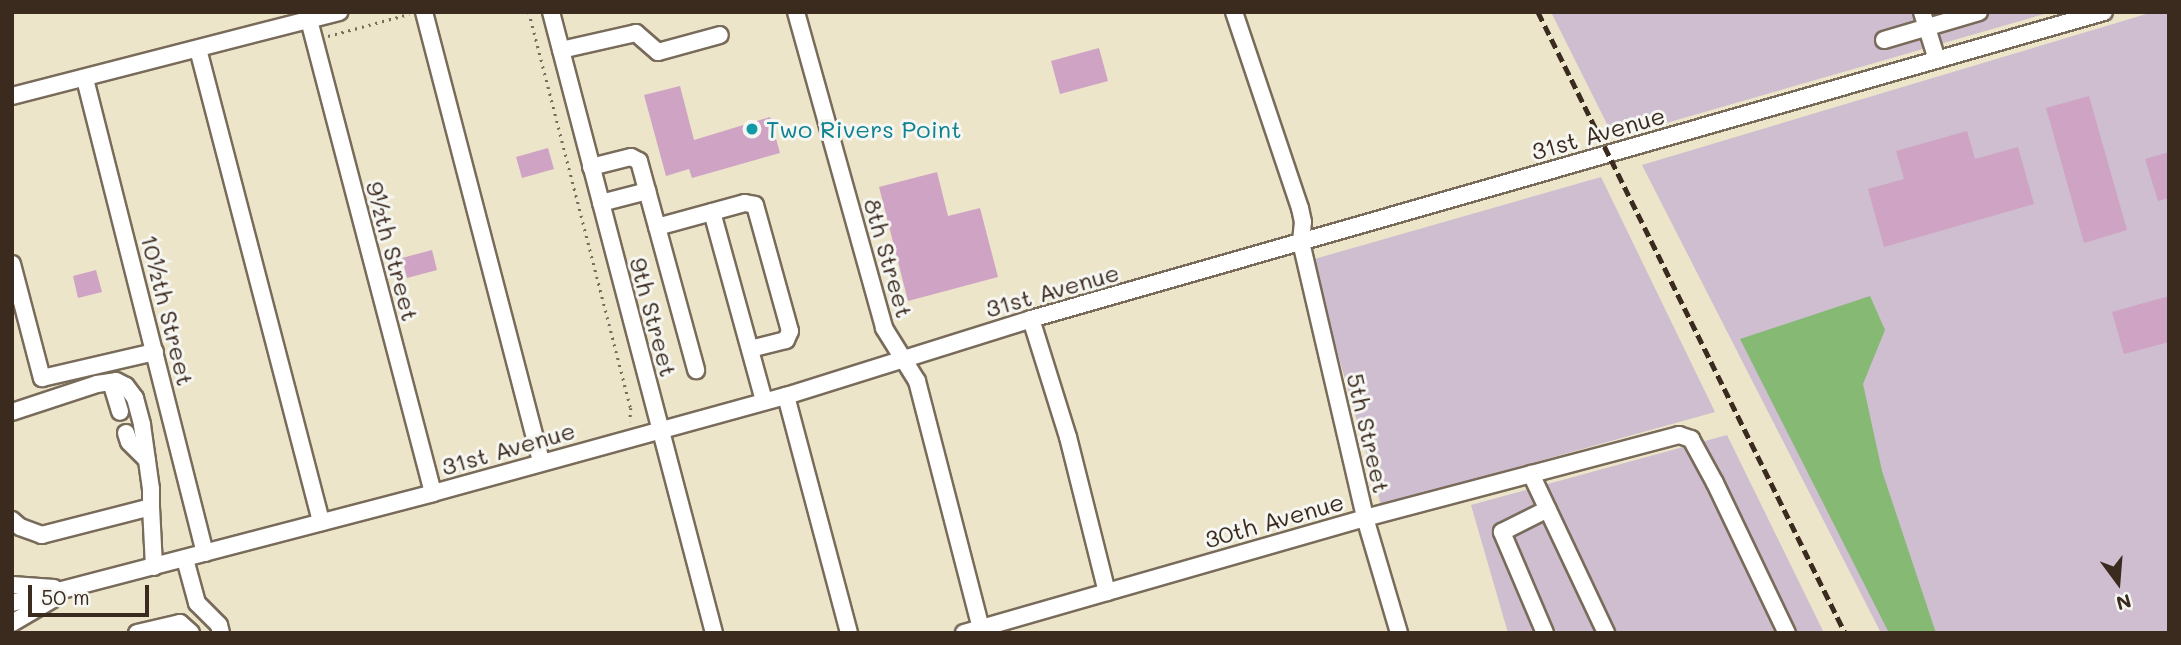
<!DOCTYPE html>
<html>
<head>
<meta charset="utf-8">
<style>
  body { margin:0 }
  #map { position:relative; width:2181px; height:645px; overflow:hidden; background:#ece5ca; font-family:Mali,sans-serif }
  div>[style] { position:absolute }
  .industrial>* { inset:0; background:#cebed0 }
  .forest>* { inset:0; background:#86b974 }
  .building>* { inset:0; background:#cea3c4 }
  .path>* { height:2.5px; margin-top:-1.25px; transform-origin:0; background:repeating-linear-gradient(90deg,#796b5a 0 2px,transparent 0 7px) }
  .roads { filter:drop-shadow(2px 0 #796b5a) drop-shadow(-2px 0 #796b5a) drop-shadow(0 2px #796b5a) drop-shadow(0 -2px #796b5a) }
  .minor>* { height:16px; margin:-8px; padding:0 8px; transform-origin:8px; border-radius:8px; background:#fff }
  .rail>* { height:5px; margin-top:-2.5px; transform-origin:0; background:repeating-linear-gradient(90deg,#3b2a1e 0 10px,transparent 0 15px) }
  .dots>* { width:19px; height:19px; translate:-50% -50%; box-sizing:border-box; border:4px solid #f6f6f2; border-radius:50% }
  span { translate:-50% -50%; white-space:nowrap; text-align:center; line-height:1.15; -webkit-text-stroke:6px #f6f6f2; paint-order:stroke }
  .culture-label { font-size:24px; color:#0d838f }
  .left { translate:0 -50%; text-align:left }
  .street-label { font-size:24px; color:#3b2a1e }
  .frame { position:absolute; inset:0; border:14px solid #3b2a1e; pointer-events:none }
  .north { position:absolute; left:2083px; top:547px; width:70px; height:70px; -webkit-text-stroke:5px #f6f6f2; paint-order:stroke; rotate:164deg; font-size:19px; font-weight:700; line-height:28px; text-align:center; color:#3b2a1e }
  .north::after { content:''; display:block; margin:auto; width:24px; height:32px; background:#3b2a1e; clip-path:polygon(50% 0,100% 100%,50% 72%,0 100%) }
  .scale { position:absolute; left:28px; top:585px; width:121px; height:32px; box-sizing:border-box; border:4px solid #3b2a1e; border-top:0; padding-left:9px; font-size:21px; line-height:24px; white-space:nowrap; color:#3b2a1e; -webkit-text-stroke:5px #f6f6f2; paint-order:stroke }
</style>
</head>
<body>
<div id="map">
  <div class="industrial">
    <i style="clip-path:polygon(1551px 12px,2051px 12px,1614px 138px)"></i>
    <i style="clip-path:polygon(2153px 12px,2169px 12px,2169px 633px,1881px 633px,1642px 165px)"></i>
    <i style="clip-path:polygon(1601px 177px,1715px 412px,1381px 505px,1311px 260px)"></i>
    <i style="clip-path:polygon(1727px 435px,1824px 633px,1508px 633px,1471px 505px)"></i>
  </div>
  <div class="forest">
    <i style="clip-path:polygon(1870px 296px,1885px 330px,1863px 384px,1882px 471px,1936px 633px,1889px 633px,1740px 339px)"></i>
  </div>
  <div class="building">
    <i style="clip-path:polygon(1099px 48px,1108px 81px,1060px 94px,1051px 61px)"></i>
    <i style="clip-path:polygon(680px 86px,694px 140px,770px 117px,780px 153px,692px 178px,689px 169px,666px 176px,644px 95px)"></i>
    <i style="clip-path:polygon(2089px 96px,2127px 230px,2084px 243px,2046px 108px)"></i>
    <i style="clip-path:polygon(1967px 131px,1975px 159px,2018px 147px,2034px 204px,1884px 247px,1868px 189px,1904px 179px,1896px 151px)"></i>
    <i style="clip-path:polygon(548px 148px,554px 169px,522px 178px,516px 157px)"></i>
    <i style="clip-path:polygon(2169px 152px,2169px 198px,2158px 201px,2145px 159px)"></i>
    <i style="clip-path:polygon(937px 172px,948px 216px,980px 208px,998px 277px,908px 301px,879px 187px)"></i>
    <i style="clip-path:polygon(432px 250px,437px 270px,407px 278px,402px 258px)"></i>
    <i style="clip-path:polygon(96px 270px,102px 292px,78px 298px,73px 276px)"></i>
    <i style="clip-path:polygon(2169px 296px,2169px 342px,2124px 354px,2112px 312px)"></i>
  </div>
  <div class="path">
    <i style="left:529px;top:12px;width:409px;rotate:75.6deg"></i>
    <i style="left:631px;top:408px;width:14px;rotate:94deg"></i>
    <i style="left:328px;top:36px;width:84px;rotate:-15.2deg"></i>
  </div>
  <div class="roads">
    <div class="minor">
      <i style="left:424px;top:12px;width:464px;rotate:75.4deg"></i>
      <i style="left:551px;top:12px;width:642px;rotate:75.29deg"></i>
      <i style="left:796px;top:12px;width:328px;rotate:74.4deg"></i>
      <i style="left:884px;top:328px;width:62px;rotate:58.1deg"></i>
      <i style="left:917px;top:381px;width:260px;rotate:75.5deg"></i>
      <i style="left:1234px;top:12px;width:207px;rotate:71.4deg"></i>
      <i style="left:1300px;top:208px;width:14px;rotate:78deg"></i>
      <i style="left:1303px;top:222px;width:20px;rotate:96deg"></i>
      <i style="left:1301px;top:242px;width:283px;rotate:76.9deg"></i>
      <i style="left:1365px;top:518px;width:120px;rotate:73.5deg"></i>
      <i style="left:1922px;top:12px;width:50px;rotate:72.6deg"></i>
      <i style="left:309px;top:20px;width:489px;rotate:75.3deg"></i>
      <i style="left:1884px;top:40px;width:99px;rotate:-16.4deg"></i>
      <i style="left:198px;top:49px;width:489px;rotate:75.4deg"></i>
      <i style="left:561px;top:50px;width:77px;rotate:-12.8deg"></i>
      <i style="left:636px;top:33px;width:29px;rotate:41deg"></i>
      <i style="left:658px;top:52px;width:64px;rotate:-15.3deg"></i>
      <i style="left:85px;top:79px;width:489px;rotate:75.8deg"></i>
      <i style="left:12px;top:96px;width:338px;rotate:-14.4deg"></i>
      <i style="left:591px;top:167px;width:41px;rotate:-14deg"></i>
      <i style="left:631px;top:157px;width:9px;rotate:27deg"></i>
      <i style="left:639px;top:161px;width:217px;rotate:74.7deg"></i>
      <i style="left:601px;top:203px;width:48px;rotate:-14.6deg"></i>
      <i style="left:712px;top:212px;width:196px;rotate:74.6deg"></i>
      <i style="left:657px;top:227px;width:91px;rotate:-15.3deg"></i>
      <i style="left:745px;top:203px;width:10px;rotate:11deg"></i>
      <i style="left:755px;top:205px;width:131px;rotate:74.5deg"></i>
      <i style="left:790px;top:331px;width:10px;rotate:114deg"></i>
      <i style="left:786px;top:340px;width:37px;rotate:166deg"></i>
      <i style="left:12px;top:264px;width:118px;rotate:75.3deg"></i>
      <i style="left:42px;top:378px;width:116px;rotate:-13deg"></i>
      <i style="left:1031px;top:319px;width:124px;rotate:72.6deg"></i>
      <i style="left:1068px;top:437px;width:160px;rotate:75.9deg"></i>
      <i style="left:111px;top:382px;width:31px;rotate:73deg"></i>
      <i style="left:786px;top:396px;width:245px;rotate:75.1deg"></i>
      <i style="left:12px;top:412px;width:89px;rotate:-18.2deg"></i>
      <i style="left:97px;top:384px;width:19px;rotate:-9deg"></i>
      <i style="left:116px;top:381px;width:11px;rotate:27deg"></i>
      <i style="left:126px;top:386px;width:15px;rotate:53deg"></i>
      <i style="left:135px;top:398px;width:28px;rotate:75deg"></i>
      <i style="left:142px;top:425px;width:65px;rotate:82deg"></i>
      <i style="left:151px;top:489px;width:18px;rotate:90deg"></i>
      <i style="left:151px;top:507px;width:113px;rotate:165.6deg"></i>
      <i style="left:42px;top:535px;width:23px;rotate:-160deg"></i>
      <i style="left:20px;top:527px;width:11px;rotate:-139deg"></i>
      <i style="left:126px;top:433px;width:9px;rotate:72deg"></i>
      <i style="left:129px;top:442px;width:25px;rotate:45deg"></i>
      <i style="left:1531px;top:474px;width:176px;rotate:64.7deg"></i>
      <i style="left:151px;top:507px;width:60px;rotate:87.1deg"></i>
      <i style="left:185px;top:559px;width:46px;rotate:74.7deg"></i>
      <i style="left:197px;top:603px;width:31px;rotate:45deg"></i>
      <i style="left:219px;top:625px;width:8px;rotate:76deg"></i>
      <i style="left:12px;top:585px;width:42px;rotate:4.1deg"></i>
      <i style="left:12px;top:603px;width:435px;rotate:-14.6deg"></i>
      <i style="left:433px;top:493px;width:366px;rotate:-15.4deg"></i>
      <i style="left:786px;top:396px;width:257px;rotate:-17.4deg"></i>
      <i style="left:1031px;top:319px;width:1116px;rotate:-15.97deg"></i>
      <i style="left:12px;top:623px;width:48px;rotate:-30.3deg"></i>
      <i style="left:137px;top:633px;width:44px;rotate:-13.1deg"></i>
      <i style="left:180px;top:623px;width:15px;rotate:42deg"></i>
      <i style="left:964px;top:633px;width:417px;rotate:-16deg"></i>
      <i style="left:1365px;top:518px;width:325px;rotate:-14.8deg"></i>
      <i style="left:1679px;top:435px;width:13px;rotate:18deg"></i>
      <i style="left:1691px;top:439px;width:50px;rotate:61.4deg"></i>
      <i style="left:1715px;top:483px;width:166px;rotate:64.4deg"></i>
      <i style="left:1545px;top:633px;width:110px;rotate:-113.1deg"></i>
      <i style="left:1502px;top:532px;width:51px;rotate:-26.6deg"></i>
    </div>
  </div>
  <div class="rail">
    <i style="left:1538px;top:12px;width:693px;rotate:63.69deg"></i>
  </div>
  <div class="dots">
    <i style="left:752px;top:129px;background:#0f9aa8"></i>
  </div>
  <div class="culture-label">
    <span class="left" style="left:766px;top:129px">Two Rivers Point</span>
  </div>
  <div class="street-label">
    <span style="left:1598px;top:133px;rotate:-16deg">31st Avenue</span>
    <span style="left:393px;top:251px;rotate:75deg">9½th Street</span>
    <span style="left:889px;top:258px;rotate:74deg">8th Street</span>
    <span style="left:1052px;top:290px;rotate:-16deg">31st Avenue</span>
    <span style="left:168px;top:310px;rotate:76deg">10½th Street</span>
    <span style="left:654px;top:317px;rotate:75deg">9th Street</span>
    <span style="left:1369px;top:433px;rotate:77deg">5th Street</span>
    <span style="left:508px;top:448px;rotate:-16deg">31st Avenue</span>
    <span style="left:1274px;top:520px;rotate:-16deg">30th Avenue</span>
  </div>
  <div class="frame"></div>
  <div class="north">N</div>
  <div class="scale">50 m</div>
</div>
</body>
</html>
